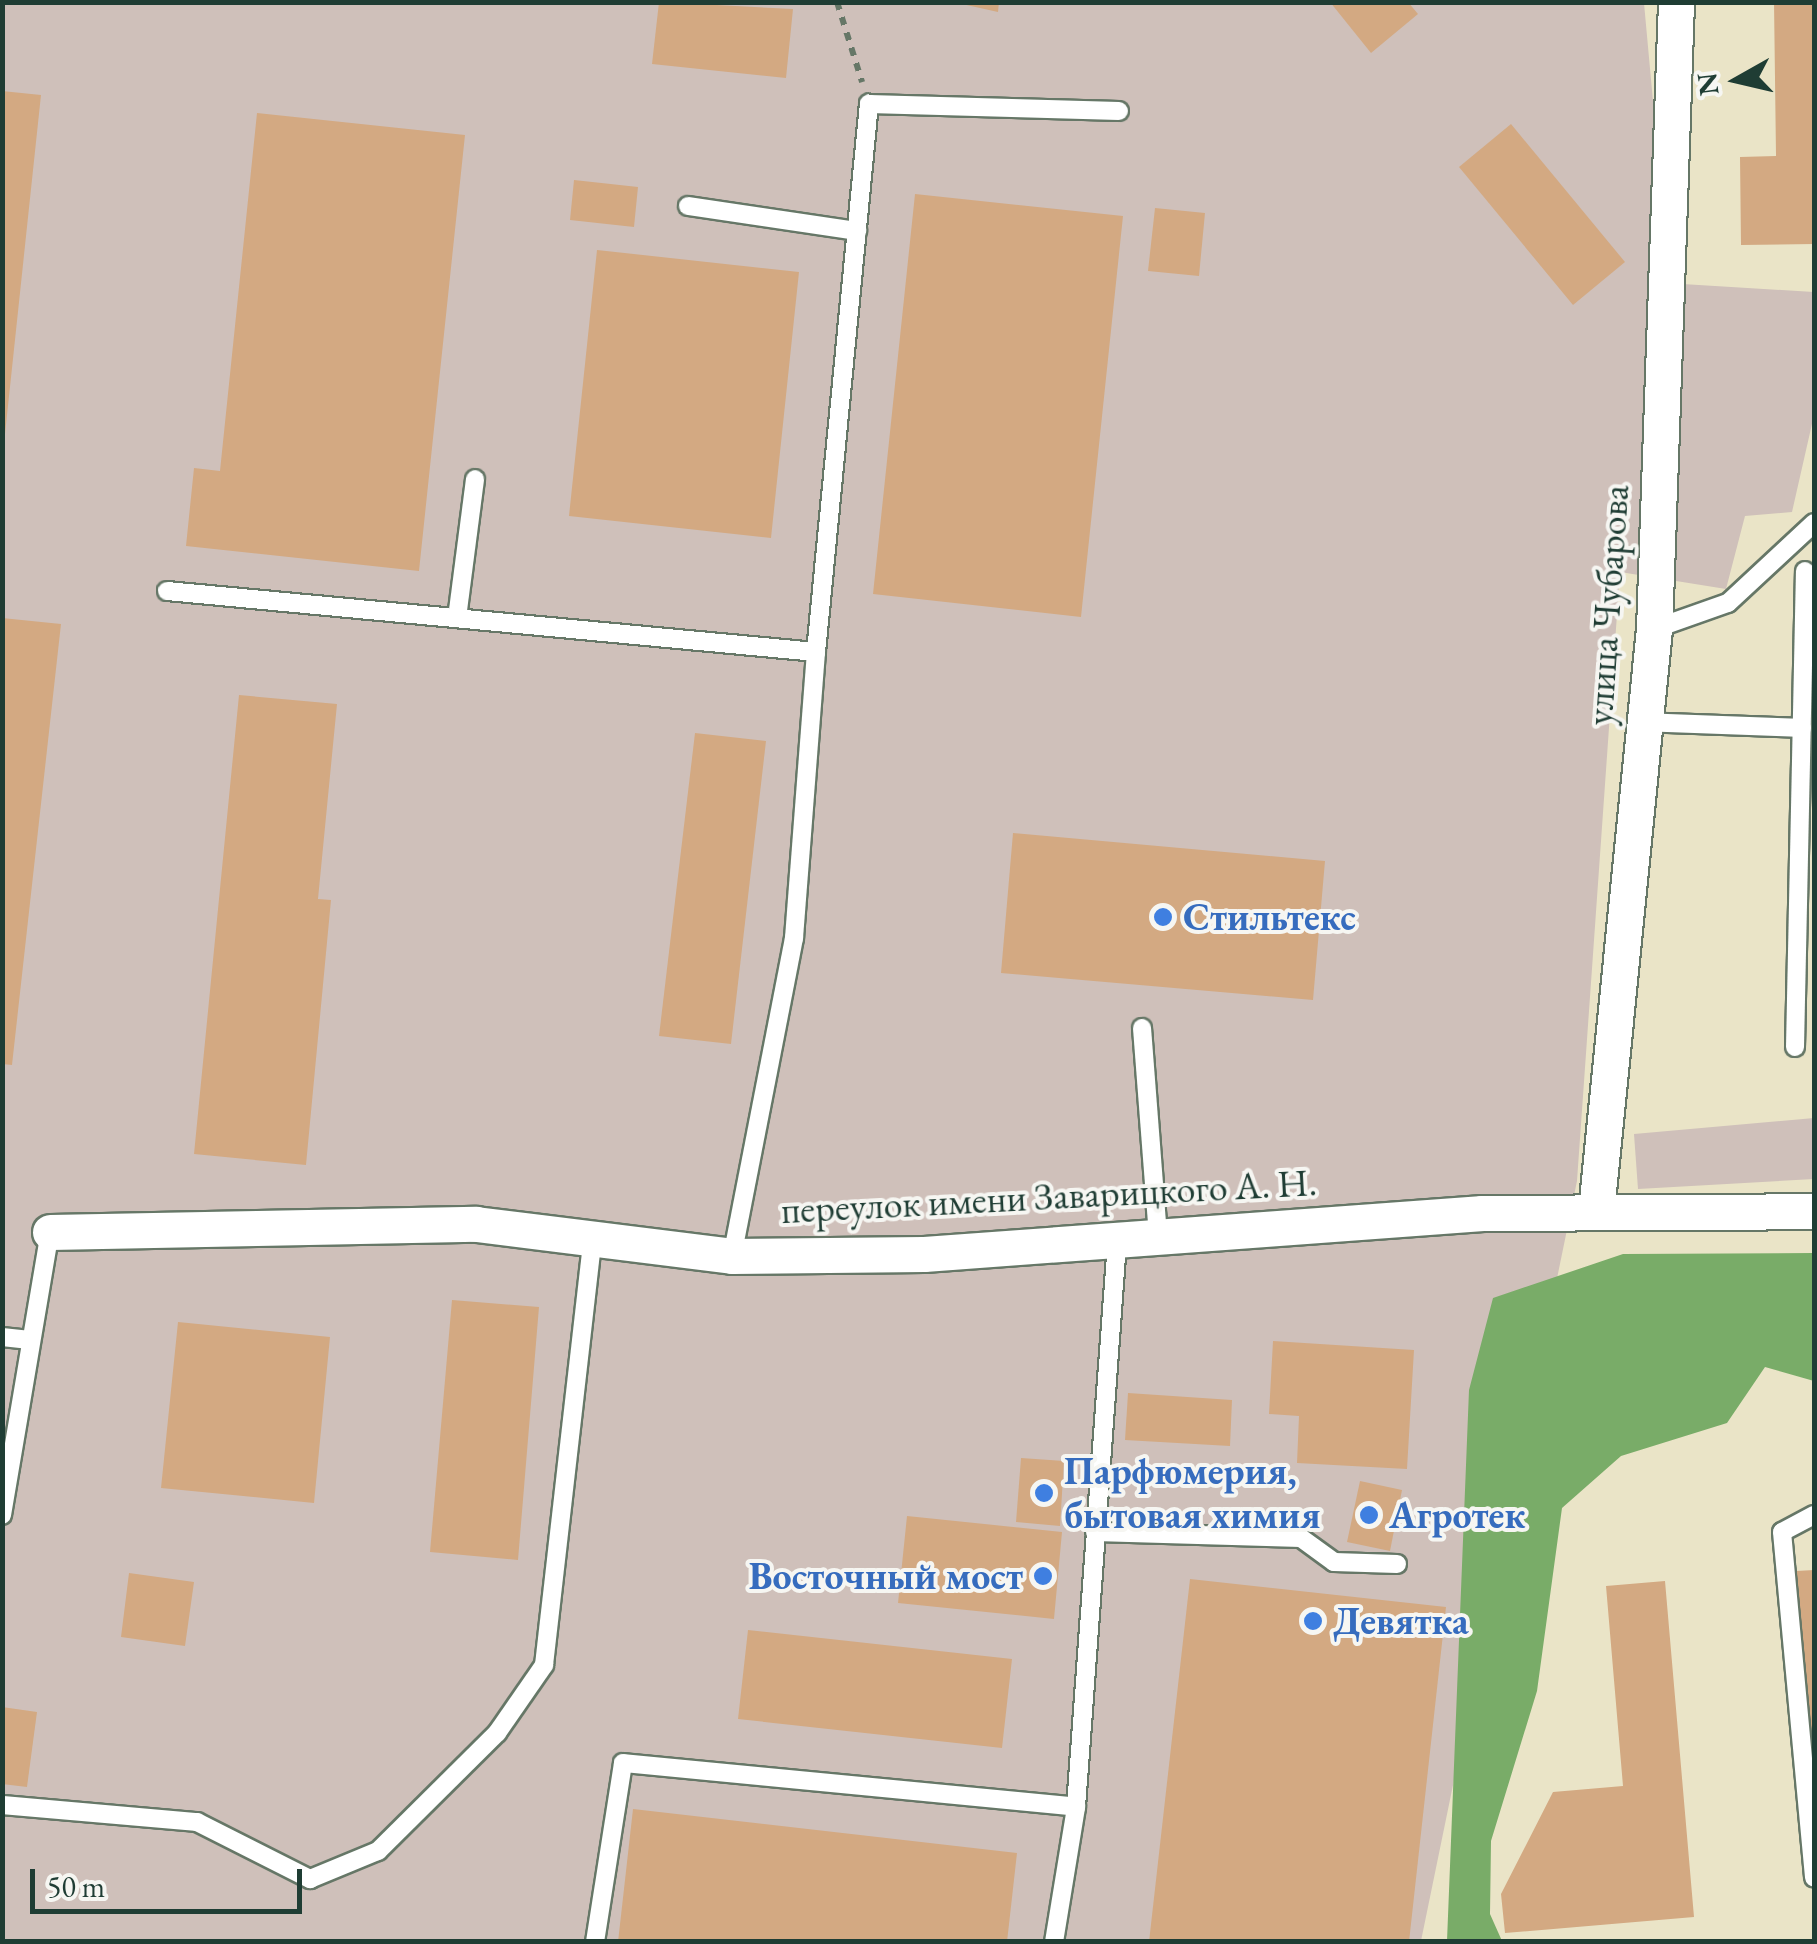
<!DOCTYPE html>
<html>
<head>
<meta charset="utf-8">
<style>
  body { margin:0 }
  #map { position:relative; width:1817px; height:1944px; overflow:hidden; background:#eae4c7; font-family:"EB Garamond",serif }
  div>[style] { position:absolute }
  .industrial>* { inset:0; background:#cfc0ba }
  .forest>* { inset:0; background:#79ac68 }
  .building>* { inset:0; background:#d3a982 }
  .path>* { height:6px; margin-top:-3px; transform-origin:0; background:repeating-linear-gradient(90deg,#667767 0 8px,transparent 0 16px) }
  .roads { filter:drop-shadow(2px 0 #667767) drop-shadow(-2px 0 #667767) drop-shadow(0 2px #667767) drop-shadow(0 -2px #667767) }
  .service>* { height:18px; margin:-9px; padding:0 9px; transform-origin:9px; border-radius:9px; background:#fff }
  .minor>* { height:35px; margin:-17.5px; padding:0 17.5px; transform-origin:17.5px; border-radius:17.5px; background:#fff }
  .dots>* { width:28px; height:28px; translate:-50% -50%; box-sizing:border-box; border:5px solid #f6f6f2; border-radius:50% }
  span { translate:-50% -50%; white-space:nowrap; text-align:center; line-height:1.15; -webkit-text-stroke:8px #f6f6f2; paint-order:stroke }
  .street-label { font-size:38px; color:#1f3d34 }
  .shop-label { font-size:38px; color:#366cbe; font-weight:700 }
  .left { translate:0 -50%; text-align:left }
  .right { translate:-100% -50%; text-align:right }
  .frame { position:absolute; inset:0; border:5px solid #1f3d34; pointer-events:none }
  .north { position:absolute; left:1687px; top:30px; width:100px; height:100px; -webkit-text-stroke:8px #f6f6f2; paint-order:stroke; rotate:262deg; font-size:28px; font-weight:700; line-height:40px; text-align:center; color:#1f3d34 }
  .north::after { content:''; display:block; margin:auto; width:35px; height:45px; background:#1f3d34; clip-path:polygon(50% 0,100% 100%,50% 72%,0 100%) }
  .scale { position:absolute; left:30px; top:1869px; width:272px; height:45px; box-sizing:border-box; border:5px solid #1f3d34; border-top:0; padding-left:12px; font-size:30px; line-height:35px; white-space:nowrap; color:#1f3d34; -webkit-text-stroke:8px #f6f6f2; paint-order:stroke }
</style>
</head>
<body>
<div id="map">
  <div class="industrial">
    <i style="clip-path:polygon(3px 3px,1644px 3px,1659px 167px,1650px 282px,1814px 292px,1814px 415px,1792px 512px,1745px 516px,1726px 589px,1620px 572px,1577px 1181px,1421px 1941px,3px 1942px)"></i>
    <i style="clip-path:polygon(1814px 1118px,1814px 1179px,1638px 1189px,1634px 1134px)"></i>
  </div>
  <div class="forest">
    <i style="clip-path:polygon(1814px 1253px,1814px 1381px,1765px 1367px,1727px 1423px,1621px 1456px,1562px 1508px,1537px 1691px,1491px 1841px,1490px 1914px,1502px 1941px,1447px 1941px,1469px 1390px,1493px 1298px,1623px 1254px)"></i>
  </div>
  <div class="building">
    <i style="clip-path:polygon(659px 2px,793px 9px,786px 78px,652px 64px)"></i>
    <i style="clip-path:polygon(953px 2px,999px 2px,998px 12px)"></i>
    <i style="clip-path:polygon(1330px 2px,1408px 2px,1418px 14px,1371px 53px)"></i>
    <i style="clip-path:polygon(1774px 2px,1814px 2px,1814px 244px,1741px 245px,1740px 157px,1776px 156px)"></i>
    <i style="clip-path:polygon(2px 91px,41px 95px,5px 434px,2px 434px)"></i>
    <i style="clip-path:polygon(257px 113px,465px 135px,419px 571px,186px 546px,194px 468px,220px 471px)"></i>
    <i style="clip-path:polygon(1511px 124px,1625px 262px,1573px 305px,1459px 167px)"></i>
    <i style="clip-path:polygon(574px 180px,638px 187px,634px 227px,570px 220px)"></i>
    <i style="clip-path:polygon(915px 194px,1123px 216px,1081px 617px,873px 594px)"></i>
    <i style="clip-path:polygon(1155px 208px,1205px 213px,1199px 276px,1148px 271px)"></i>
    <i style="clip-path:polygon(597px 250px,799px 272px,771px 538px,569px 516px)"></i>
    <i style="clip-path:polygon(2px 618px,61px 624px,12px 1065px,2px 1064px)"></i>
    <i style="clip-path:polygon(239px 695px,337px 704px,318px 899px,331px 900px,306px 1165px,194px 1154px)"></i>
    <i style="clip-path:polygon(695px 733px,766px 741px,731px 1044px,659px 1036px)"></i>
    <i style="clip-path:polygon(1013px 833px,1325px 861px,1313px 1000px,1001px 973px)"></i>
    <i style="clip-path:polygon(452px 1300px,539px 1307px,518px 1560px,430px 1552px)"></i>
    <i style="clip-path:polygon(178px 1322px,330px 1337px,314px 1503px,161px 1488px)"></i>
    <i style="clip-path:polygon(1273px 1341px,1414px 1350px,1407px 1469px,1297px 1463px,1299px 1416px,1269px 1414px)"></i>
    <i style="clip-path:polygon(1128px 1393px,1232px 1400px,1230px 1446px,1125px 1440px)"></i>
    <i style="clip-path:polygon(1021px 1458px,1064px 1461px,1060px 1526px,1016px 1522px)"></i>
    <i style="clip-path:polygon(1360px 1481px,1402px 1490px,1390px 1551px,1347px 1542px)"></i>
    <i style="clip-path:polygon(907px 1516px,1062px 1532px,1054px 1619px,898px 1603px)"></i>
    <i style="clip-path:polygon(1814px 1570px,1814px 1743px,1812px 1743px,1796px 1571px)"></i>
    <i style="clip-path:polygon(129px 1573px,194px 1582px,185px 1646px,121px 1637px)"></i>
    <i style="clip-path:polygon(1190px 1579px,1446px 1607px,1409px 1942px,1149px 1942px)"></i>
    <i style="clip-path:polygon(1665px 1581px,1694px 1917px,1505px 1933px,1501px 1894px,1553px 1792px,1623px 1786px,1606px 1586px)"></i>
    <i style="clip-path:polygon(748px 1630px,1012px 1659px,1002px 1748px,738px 1719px)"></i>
    <i style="clip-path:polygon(2px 1707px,37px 1712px,27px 1787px,2px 1784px)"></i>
    <i style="clip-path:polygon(633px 1809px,1017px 1853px,1007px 1942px,618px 1942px)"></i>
  </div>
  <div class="path">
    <i style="left:837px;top:2px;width:84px;rotate:72.6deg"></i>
  </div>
  <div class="roads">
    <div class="service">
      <i style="left:688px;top:206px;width:171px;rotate:8.4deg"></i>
      <i style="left:167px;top:591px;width:652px;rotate:5.37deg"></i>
      <i style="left:816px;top:652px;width:287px;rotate:94.4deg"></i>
      <i style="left:794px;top:938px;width:324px;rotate:101deg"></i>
      <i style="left:457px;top:618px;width:140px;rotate:-82.6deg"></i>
      <i style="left:1654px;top:629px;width:78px;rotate:-19.4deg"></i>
      <i style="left:1728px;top:603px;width:117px;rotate:-42.9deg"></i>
      <i style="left:816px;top:652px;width:551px;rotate:-84.48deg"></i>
      <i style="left:869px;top:104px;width:250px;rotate:1.6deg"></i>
      <i style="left:1642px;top:722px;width:160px;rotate:2.1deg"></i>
      <i style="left:1142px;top:1028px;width:209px;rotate:85.6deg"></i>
      <i style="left:1795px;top:1047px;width:476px;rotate:-88.8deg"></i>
      <i style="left:2px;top:1337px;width:28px;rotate:6deg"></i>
      <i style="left:2px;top:1515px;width:287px;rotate:-80.4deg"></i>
      <i style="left:1814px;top:1515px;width:36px;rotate:152deg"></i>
      <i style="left:1782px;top:1532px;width:347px;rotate:84.7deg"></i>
      <i style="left:1095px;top:1532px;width:206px;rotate:1.7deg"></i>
      <i style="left:1301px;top:1538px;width:41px;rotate:36deg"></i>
      <i style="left:1334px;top:1562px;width:63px;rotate:1.8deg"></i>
      <i style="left:2px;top:1805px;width:196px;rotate:5deg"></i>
      <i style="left:197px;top:1822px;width:127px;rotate:26.8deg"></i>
      <i style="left:310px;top:1879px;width:74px;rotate:-22.4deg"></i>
      <i style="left:378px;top:1851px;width:168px;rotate:-44.8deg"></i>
      <i style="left:497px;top:1733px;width:83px;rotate:-55.3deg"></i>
      <i style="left:544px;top:1665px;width:425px;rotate:-83.5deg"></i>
      <i style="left:595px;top:1942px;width:181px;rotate:-81.1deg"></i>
      <i style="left:623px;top:1763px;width:455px;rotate:5.5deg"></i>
      <i style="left:1054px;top:1942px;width:137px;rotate:-80.7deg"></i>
      <i style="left:1076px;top:1807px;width:566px;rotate:-85.85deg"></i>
    </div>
    <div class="minor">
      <i style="left:1596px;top:1211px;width:585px;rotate:-84.31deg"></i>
      <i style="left:1654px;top:629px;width:627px;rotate:-87.99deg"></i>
      <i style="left:50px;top:1232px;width:426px;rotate:-1.1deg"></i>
      <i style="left:476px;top:1224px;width:258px;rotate:7.1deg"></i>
      <i style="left:732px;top:1256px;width:192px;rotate:-0.6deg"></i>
      <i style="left:924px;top:1254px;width:560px;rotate:-4.2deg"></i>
      <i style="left:1482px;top:1213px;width:332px;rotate:-0.3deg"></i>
    </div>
  </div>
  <div class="dots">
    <i style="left:1163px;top:917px;background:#3f7fe0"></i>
    <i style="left:1044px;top:1493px;background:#3f7fe0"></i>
    <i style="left:1369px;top:1515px;background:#3f7fe0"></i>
    <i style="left:1043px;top:1576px;background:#3f7fe0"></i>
    <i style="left:1313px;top:1621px;background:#3f7fe0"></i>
  </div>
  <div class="street-label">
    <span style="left:1607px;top:605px;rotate:-86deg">улица Чубарова</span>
    <span style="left:1049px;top:1196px;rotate:-3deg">переулок имени Заварицкого А. Н.</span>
  </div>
  <div class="shop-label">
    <span class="left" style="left:1183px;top:917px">Стильтекс</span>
    <span class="left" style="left:1064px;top:1493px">Парфюмерия,<br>бытовая химия</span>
    <span class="left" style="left:1389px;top:1515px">Агротек</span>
    <span class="right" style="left:1023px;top:1576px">Восточный мост</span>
    <span class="left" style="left:1333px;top:1621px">Девятка</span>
  </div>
  <div class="frame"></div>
  <div class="north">N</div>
  <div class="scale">50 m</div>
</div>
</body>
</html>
